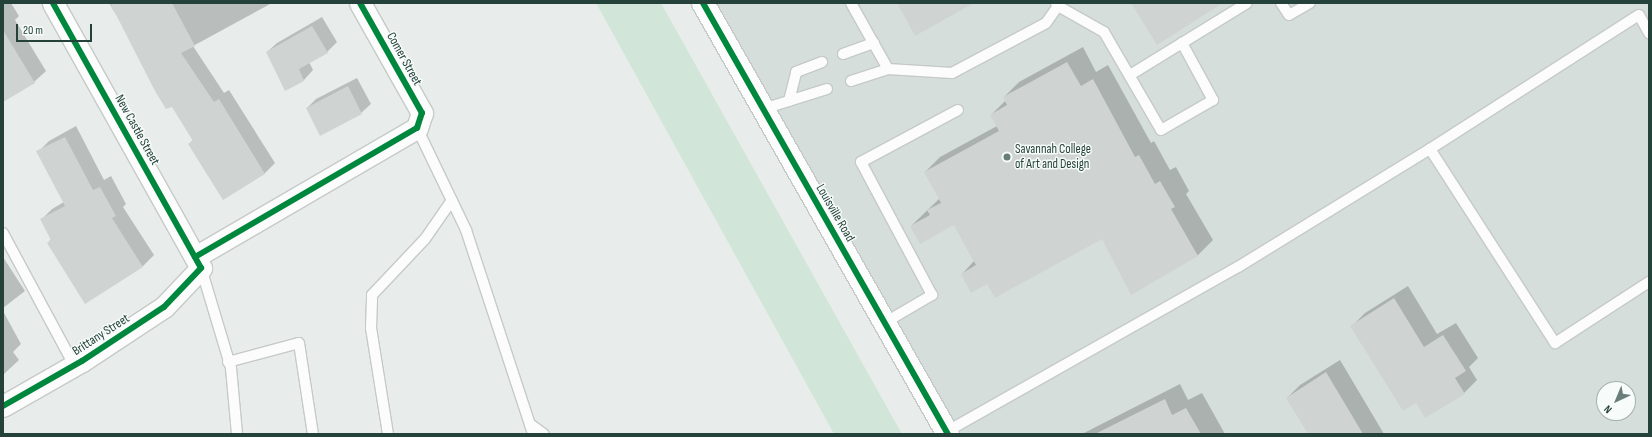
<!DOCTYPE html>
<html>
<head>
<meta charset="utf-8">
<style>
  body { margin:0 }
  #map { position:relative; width:1652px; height:437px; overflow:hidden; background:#e8edeb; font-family:"Sofia Sans Condensed",sans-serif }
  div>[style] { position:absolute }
  .built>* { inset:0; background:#d6dedb }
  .green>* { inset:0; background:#d1e6d8 }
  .shadow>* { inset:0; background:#0003 }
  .building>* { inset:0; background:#cfd4d2 }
  .roads { filter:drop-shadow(1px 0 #c5cac8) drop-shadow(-1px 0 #c5cac8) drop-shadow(0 1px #c5cac8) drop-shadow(0 -1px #c5cac8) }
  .lane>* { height:10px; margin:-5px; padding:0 5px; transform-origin:5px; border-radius:5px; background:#fcfcfc }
  .street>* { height:21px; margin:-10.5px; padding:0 10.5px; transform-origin:10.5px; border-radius:10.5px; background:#fcfcfc }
  .secondary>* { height:22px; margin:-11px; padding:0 11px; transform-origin:11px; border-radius:11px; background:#fcfcfc }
  .cycleway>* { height:6px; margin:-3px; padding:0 3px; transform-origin:3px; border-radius:3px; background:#00873e }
  .dots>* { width:11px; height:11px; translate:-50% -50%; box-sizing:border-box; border:2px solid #f7fbf9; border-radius:50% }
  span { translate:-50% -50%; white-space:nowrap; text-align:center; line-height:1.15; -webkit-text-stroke:3px #f7fbf9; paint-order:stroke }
  .street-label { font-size:13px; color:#24423a }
  .poi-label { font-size:13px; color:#24423a }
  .left { translate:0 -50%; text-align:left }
  .frame { position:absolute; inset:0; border:4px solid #24423a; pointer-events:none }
  .north { position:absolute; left:1596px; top:381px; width:40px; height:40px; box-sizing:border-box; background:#f7fbf9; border:1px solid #a3b1ad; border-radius:50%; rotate:224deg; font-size:11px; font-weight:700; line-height:16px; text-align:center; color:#24423a }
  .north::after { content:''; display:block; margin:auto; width:14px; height:18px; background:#697e78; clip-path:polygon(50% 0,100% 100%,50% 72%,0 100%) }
  .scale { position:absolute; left:16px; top:24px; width:76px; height:18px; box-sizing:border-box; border:2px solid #24423a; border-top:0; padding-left:5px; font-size:12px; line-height:14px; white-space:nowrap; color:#24423a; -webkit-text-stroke:3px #f7fbf9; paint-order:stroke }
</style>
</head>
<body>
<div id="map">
  <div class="built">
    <i style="clip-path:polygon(evenodd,703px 3px,1649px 3px,1649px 434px,945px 434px,703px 3px,1604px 389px,1628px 389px,1628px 413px,1604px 413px,1604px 389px)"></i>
  </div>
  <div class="green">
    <i style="clip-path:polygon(596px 3px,661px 3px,902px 434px,834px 434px)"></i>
  </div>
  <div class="shadow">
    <i style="clip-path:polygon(3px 3px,11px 3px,19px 16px,15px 20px,46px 71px,34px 82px,3px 90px)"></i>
    <i style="clip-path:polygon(109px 3px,272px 3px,193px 46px,224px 93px,229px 90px,275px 163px,265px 173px,223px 199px,189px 144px,193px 140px)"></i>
    <i style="clip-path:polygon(322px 17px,337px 42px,327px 52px,309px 62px,313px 70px,304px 80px,267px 52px,277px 43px)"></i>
    <i style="clip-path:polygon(1083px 47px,1096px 72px,1108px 65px,1151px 143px,1154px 141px,1170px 170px,1176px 167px,1189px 191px,1186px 194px,1213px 240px,1198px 255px,1132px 294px,1102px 238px,987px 283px,962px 274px,974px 261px,954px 224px,911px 226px,940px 198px,925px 172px,940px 157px,997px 126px,991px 115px,1006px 100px,1004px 97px,1019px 82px)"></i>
    <i style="clip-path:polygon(357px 78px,371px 104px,361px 113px,307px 108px,316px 99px)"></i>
    <i style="clip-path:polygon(76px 126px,104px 180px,111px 176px,126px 204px,123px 207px,154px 255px,143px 266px,86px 302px,48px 243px,51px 239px,41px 220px,52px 209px,64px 202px,38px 152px,49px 141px)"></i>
    <i style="clip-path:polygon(3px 257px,25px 291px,3px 308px)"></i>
    <i style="clip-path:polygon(1408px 286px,1437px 334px,1456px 323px,1478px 358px,1469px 367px,1477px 380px,1464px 393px,1416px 402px,1352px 326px,1365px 313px)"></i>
    <i style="clip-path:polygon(3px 311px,21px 344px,13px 352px,19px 360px,3px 375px)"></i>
    <i style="clip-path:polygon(1340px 360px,1384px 434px,1309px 434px,1287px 398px,1300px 385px)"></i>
    <i style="clip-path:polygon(1180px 384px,1188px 400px,1202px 393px,1225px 434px,1082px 434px)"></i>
  </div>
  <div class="building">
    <i style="clip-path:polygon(110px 3px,172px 3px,195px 46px,181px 53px,214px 102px,219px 99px,265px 174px,223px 200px,188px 144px,193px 141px,172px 107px,166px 109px,155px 91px)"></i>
    <i style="clip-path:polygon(897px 3px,974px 3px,915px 36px)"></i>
    <i style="clip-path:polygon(1131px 3px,1223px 3px,1157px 45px)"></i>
    <i style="clip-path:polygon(312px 26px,328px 53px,299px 69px,304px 81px,285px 91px,266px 52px)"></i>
    <i style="clip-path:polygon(3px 30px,35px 83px,3px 102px)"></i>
    <i style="clip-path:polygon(1067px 62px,1081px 86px,1093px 79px,1135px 157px,1139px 155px,1155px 184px,1160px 181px,1175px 207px,1171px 209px,1198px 256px,1131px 295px,1102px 239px,995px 298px,987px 284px,971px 293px,961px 274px,976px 265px,954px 225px,920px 244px,910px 226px,930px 215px,927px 210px,941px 203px,924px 172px,999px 131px,990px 115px,1007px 105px,1003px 97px)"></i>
    <i style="clip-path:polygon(348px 86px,362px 114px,320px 136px,306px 108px)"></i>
    <i style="clip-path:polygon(65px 137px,93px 190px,100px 187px,116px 216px,112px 218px,143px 267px,85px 304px,47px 243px,51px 240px,40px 219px,65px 206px,36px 151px)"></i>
    <i style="clip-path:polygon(1394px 298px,1424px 347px,1443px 335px,1466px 371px,1455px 378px,1465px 394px,1425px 418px,1416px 403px,1403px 411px,1350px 326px)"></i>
    <i style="clip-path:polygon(1326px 372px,1363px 434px,1308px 434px,1286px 398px)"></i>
    <i style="clip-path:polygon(1165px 399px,1172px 415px,1186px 408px,1201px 434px,1095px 434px)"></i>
  </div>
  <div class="roads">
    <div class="lane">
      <i style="left:1056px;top:3px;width:4px;rotate:56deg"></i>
      <i style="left:1058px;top:6px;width:53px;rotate:29.5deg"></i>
      <i style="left:1104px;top:32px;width:113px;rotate:59.8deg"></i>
      <i style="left:1161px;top:130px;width:60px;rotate:-30deg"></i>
      <i style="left:1213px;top:100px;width:65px;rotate:-118.5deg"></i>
      <i style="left:1182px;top:43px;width:61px;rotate:148.4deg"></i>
      <i style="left:1281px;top:3px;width:14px;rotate:56deg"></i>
      <i style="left:1289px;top:15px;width:24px;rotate:-30deg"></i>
      <i style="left:1182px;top:43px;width:76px;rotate:-31.6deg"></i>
      <i style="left:843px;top:54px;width:33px;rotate:-20deg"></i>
      <i style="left:888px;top:69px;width:64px;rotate:3.6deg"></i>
      <i style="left:952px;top:73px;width:106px;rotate:-28deg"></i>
      <i style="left:1046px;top:23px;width:21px;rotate:-55deg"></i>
      <i style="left:851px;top:81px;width:39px;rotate:-18deg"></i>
      <i style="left:888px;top:69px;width:76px;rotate:-119.3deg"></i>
      <i style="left:789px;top:101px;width:30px;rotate:-76deg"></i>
      <i style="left:796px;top:72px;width:28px;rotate:-21deg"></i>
      <i style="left:763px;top:109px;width:67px;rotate:-17.4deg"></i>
      <i style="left:417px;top:128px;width:113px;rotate:64.3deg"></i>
      <i style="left:466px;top:230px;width:215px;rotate:71.8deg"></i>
      <i style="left:1430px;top:149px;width:231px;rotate:57.2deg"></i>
      <i style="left:1555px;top:343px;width:112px;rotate:-33deg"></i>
      <i style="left:3px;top:233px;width:150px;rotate:61.7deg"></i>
      <i style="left:201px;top:268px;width:104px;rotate:73.3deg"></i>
      <i style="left:231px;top:368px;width:66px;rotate:84.8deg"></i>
      <i style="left:884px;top:323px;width:56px;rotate:-30.3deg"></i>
      <i style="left:932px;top:295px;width:151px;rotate:-118.1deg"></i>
      <i style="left:861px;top:162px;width:110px;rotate:-28.2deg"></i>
      <i style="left:228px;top:362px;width:73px;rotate:-15deg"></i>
      <i style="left:299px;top:343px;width:92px;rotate:81.3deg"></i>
      <i style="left:530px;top:424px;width:17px;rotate:36deg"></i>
      <i style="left:946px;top:432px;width:335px;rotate:-29.5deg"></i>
      <i style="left:1238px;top:267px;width:225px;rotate:-31.6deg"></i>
      <i style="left:1430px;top:149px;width:248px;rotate:-32.7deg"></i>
      <i style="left:1639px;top:15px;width:21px;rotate:61deg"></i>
      <i style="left:388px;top:434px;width:107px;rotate:-99.1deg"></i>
      <i style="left:371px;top:328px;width:33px;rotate:-88deg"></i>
      <i style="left:372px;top:295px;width:77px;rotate:-46.6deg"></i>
      <i style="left:425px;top:239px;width:47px;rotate:-55.3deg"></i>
    </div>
    <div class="street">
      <i style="left:195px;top:257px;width:257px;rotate:-30.2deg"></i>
      <i style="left:417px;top:128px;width:16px;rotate:-72deg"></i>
      <i style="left:422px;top:113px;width:126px;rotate:-119.4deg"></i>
      <i style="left:3px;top:406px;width:91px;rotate:-29.7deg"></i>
      <i style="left:82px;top:361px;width:98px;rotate:-33.4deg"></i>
      <i style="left:164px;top:307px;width:54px;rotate:-46.5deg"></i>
      <i style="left:201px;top:268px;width:304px;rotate:-119.2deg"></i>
    </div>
    <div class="secondary">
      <i style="left:703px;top:3px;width:496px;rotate:60.4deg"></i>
    </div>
  </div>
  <div class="cycleway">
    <i style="left:703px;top:3px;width:496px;rotate:60.4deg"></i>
    <i style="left:195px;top:257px;width:257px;rotate:-30.2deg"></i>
    <i style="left:417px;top:128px;width:16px;rotate:-72deg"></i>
    <i style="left:422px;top:113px;width:126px;rotate:-119.4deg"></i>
    <i style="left:3px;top:406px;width:91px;rotate:-29.7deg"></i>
    <i style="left:82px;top:361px;width:98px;rotate:-33.4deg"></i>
    <i style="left:164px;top:307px;width:54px;rotate:-46.5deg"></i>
    <i style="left:201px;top:268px;width:304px;rotate:-119.2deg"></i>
  </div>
  <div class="dots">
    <i style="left:1007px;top:157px;background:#697e78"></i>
  </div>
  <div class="street-label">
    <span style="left:404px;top:59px;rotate:61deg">Comer Street</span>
    <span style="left:137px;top:130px;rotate:61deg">New Castle Street</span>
    <span style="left:835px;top:213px;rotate:60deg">Louisville Road</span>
    <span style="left:101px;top:335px;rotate:-33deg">Brittany Street</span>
  </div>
  <div class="poi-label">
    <span class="left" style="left:1015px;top:157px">Savannah College<br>of Art and Design</span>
  </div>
  <div class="frame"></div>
  <div class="north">N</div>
  <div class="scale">20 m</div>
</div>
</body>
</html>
